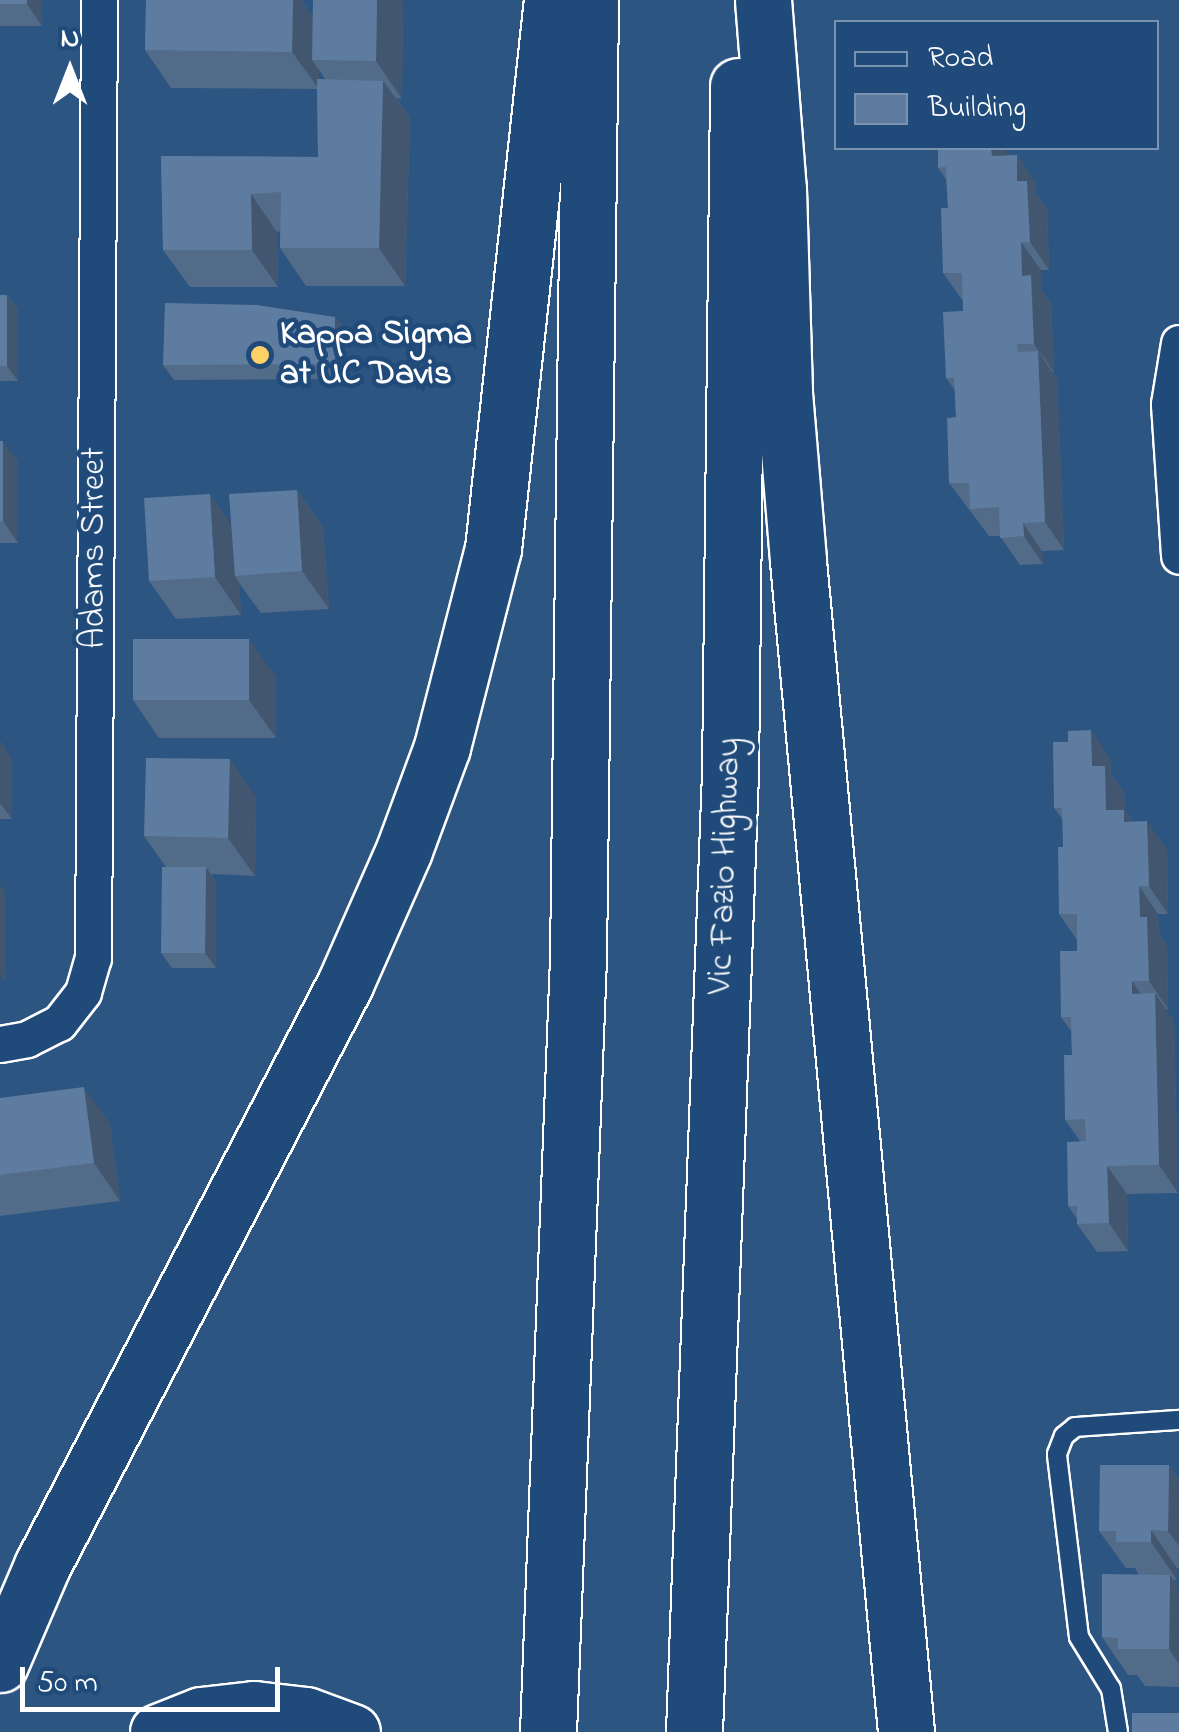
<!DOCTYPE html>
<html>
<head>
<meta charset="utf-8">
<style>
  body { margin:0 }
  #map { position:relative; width:1179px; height:1732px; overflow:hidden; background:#2c5582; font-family:"Indie Flower",sans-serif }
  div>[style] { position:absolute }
  .roads { filter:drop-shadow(2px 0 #fff) drop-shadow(-2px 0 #fff) drop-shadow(0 2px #fff) drop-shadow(0 -2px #fff) }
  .lane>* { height:18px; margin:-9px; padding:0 9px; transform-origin:9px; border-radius:9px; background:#1f4a7a }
  .street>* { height:35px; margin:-17.5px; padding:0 17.5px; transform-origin:17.5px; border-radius:17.5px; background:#1f4a7a }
  .highway>* { height:55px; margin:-27.5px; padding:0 27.5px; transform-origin:27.5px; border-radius:27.5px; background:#1f4a7a }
  .wall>* { inset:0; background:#516b89 }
  .shaded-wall>* { inset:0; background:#42576f }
  .building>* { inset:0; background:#5e7c9f }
  .dots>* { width:28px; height:28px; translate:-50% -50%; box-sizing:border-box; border:5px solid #1f4a7a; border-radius:50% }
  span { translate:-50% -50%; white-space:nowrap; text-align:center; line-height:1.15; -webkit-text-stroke:9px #1f4a7a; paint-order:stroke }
  .poi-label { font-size:35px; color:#fff; font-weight:700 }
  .left { translate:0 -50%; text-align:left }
  .street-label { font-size:35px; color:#fff }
  .legend { position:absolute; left:834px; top:20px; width:325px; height:130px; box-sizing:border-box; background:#1f4a7a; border:2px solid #7992af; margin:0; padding:12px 18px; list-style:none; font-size:30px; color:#fff }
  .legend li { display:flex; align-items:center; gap:20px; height:50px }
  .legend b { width:50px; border:2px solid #7992af }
  .north { position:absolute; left:20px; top:20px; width:100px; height:100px; -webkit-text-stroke:8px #1f4a7a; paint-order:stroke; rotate:0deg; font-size:28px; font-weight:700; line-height:40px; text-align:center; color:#fff }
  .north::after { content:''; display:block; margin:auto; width:35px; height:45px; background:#fff; clip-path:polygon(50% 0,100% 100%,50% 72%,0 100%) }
  .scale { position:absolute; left:20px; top:1667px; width:260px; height:45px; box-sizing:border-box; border:5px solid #fff; border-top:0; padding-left:12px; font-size:30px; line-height:35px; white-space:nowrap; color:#fff; -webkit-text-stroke:8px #1f4a7a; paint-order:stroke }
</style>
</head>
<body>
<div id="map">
  <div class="roads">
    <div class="lane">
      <i style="left:1118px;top:1732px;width:44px;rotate:-99.2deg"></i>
      <i style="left:1111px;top:1689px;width:61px;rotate:-121.6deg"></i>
      <i style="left:1079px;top:1637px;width:184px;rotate:-96.9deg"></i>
      <i style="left:1057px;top:1454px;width:19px;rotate:-69deg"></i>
      <i style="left:1064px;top:1436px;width:14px;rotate:-39deg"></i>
      <i style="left:1075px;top:1427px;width:104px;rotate:-3.9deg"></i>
    </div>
    <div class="street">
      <i style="left:1179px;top:343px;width:62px;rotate:99.3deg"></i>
      <i style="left:1169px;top:404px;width:152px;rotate:86.2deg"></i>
      <i style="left:0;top:1044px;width:27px;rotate:-10deg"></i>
      <i style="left:27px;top:1039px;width:36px;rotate:-27deg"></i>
      <i style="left:59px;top:1023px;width:39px;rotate:-52deg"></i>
      <i style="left:83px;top:992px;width:35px;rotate:-74deg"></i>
      <i style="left:93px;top:958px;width:958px;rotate:-89.64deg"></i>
    </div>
    <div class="highway">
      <i style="left:763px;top:0;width:190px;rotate:85.5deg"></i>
      <i style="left:778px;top:189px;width:204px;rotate:88.3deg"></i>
      <i style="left:784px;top:393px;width:169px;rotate:85.2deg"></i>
      <i style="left:798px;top:561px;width:1176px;rotate:84.73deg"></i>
      <i style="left:0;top:1664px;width:107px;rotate:-66.8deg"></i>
      <i style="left:42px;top:1566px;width:656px;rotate:-62.5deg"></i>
      <i style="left:345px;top:984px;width:146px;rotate:-66.2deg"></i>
      <i style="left:404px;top:850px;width:110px;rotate:-69.7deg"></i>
      <i style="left:442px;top:747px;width:204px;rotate:-75.6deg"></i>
      <i style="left:493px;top:549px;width:552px;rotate:-83.87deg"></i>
      <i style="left:158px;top:1732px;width:46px;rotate:-21.6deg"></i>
      <i style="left:201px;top:1715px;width:53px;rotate:-6.5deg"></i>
      <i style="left:254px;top:1709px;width:52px;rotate:6.6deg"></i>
      <i style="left:306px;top:1715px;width:49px;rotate:20.3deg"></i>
      <i style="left:548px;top:1732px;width:774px;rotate:-87.78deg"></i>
      <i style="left:578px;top:959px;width:959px;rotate:-89.28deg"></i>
      <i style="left:694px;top:1732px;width:959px;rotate:-87.85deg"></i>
      <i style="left:730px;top:774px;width:688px;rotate:-89.33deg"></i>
    </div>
  </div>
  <div class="wall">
    <i style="clip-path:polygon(0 0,42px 0,42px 26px,0 26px)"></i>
    <i style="clip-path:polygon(evenodd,146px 0,301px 0,313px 17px,403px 0,402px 99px,396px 98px,410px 118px,405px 286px,306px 286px,280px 248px,280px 231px,277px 232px,278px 287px,190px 287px,163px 250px,161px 156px,318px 157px,317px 89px,171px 88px,145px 50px,146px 0,319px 70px,326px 80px,319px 79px,319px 70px)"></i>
    <i style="clip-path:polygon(1009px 155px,1017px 155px,1036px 183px,1036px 194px,1047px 208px,1049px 270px,1041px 270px,1041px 290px,1051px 303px,1054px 372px,1052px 372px,1057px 379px,1064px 550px,1042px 551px,1043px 564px,1020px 565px,1000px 536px,989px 536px,949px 483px,956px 417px,955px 390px,946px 378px,963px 311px,963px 301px,943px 273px,948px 208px,946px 179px,938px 168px)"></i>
    <i style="clip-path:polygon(0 295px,7px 295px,18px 310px,18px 381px,0 381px)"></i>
    <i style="clip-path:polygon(335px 317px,346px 332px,345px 379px,174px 380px,163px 365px)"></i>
    <i style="clip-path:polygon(0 441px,18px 462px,18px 543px,0 543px)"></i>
    <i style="clip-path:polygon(297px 490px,323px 528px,329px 609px,261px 613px,239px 583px,241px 615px,176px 619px,149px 581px,231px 525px)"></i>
    <i style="clip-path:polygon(276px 677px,276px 738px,159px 738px,133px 700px)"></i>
    <i style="clip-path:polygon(0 741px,12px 759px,12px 819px,0 819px)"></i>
    <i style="clip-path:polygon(1068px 742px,1110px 758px,1111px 774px,1124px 793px,1125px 811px,1132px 821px,1167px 849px,1168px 914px,1158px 914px,1159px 933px,1167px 945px,1168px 1009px,1165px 1009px,1174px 1021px,1178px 1193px,1127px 1194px,1128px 1251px,1097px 1252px,1077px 1224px,1077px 1219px,1068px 1206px,1080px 1141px,1065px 1120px,1072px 1055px,1071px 1031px,1061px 1017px,1077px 951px,1077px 940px,1059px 914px,1063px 847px,1063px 820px,1054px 808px)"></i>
    <i style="clip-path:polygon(256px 797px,255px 876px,211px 874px,216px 882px,216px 968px,172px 968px,161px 953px,166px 867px,144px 836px)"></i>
    <i style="clip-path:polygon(0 1098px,110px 1124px,120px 1201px,0 1216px)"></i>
    <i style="clip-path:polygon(1169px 1465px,1179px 1480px,1179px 1568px,1177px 1568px,1177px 1580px,1173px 1580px,1179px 1588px,1179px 1687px,1145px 1686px,1137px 1675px,1128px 1675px,1102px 1637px,1139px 1575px,1135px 1568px,1126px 1568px,1099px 1531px)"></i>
  </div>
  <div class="shaded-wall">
    <i style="clip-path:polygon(27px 0,42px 0,42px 26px,27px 4px)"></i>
    <i style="clip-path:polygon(293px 0,301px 0,320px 26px,312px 60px,319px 70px,319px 89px,292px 52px)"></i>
    <i style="clip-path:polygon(377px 0,403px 0,402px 99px,376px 61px)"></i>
    <i style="clip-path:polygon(383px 81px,410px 118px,405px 286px,379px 248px)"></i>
    <i style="clip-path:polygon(989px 148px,1003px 148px,1010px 158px,992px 156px)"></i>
    <i style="clip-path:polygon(1017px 155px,1036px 183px,1036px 194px,1047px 208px,1049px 270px,1030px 242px,1017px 181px)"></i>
    <i style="clip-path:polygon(251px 194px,277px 232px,278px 287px,252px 250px)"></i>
    <i style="clip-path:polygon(1021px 242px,1041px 270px,1041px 290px,1051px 303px,1054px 372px,1034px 344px,1022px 276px)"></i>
    <i style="clip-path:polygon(7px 295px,18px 310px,18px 381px,7px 366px)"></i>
    <i style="clip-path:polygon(335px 317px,346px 332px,345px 379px,335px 364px)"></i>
    <i style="clip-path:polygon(1038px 351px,1057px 379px,1064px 550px,1045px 522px)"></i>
    <i style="clip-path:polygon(3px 441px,18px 462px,18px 543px,3px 521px)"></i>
    <i style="clip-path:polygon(297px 490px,323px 528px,329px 609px,302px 571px)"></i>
    <i style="clip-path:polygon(210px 494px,236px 531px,235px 576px,239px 583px,241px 615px,215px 577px)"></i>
    <i style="clip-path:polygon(1023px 523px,1042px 551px,1043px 564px,1024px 536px)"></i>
    <i style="clip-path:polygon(249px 639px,276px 677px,276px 738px,249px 700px)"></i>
    <i style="clip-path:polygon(1091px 730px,1110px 758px,1111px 774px,1124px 793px,1125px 811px,1143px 837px,1106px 810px,1092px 766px)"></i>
    <i style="clip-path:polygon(0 741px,12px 759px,12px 819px,0 803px)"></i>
    <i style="clip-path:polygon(230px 759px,256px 797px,255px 876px,228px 838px)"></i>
    <i style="clip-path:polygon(1147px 821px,1167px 849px,1168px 914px,1149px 886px)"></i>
    <i style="clip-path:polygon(206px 867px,216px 882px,216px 968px,205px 953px)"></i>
    <i style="clip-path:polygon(0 884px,5px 892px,6px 983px,0 974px)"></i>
    <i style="clip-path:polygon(1139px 886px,1158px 914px,1159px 933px,1167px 945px,1168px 1009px,1149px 981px,1140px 917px)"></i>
    <i style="clip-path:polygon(1132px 981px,1151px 1009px,1132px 994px)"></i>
    <i style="clip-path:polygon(1155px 993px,1174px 1021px,1178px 1193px,1159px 1165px)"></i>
    <i style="clip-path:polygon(84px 1087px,110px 1124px,120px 1201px,94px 1163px)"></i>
    <i style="clip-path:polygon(1107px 1166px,1127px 1194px,1128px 1251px,1109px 1223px)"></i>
    <i style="clip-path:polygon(1169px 1465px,1179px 1480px,1179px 1546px,1168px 1531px)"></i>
    <i style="clip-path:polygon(1151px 1530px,1177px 1568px,1177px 1580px,1151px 1542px)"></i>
    <i style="clip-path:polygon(1170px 1575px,1179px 1588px,1179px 1664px,1169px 1649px)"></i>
  </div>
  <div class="building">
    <i style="clip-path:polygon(0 0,27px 0,27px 4px,0 4px)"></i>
    <i style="clip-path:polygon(146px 0,293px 0,292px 52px,145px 50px)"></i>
    <i style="clip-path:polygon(313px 0,377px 0,376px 61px,312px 60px)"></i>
    <i style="clip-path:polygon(317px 79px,383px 81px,379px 248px,280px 248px,281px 192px,251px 194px,252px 250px,163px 250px,161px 156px,318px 157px)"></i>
    <i style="clip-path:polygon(938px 148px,991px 148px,992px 156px,1017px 155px,1017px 181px,1027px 181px,1030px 242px,1021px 242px,1022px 276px,1031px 275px,1034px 344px,1017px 344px,1018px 352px,1038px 351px,1045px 522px,1023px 523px,1024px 536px,1000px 538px,999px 507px,970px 509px,969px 483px,949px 483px,947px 418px,956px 417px,954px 378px,946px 378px,943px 312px,963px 311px,962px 273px,943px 273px,941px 208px,948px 208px,946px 167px,938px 168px)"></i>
    <i style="clip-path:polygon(0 295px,7px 295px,7px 366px,0 366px)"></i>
    <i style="clip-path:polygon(165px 303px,257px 305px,335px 317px,335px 364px,163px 365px)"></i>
    <i style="clip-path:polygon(0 441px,3px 441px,3px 521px,0 521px)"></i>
    <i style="clip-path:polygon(297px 490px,302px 571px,235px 576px,229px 494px)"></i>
    <i style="clip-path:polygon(210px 494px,215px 577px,149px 581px,144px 498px)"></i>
    <i style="clip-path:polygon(133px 639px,249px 639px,249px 700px,133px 700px)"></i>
    <i style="clip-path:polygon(1091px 730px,1092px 766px,1105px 766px,1106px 810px,1124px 810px,1124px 822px,1147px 821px,1149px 886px,1139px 886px,1140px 917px,1147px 917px,1149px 981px,1132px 981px,1132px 994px,1155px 993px,1159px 1165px,1107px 1166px,1109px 1223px,1077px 1224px,1077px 1206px,1068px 1206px,1067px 1142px,1086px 1141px,1085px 1119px,1065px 1120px,1064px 1055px,1072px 1055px,1071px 1017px,1061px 1017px,1060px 951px,1077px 951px,1077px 914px,1059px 914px,1058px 847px,1063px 847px,1062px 808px,1054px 808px,1053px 742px,1068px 742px,1068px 731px)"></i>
    <i style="clip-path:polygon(146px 758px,230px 759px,228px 838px,144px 836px)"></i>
    <i style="clip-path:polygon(162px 867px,206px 867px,205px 953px,161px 953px)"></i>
    <i style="clip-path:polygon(84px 1087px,94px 1163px,0 1175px,0 1098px)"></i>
    <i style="clip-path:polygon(1100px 1465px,1169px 1465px,1168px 1531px,1151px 1530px,1151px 1542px,1116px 1542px,1116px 1531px,1099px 1531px)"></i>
    <i style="clip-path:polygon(1102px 1574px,1170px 1575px,1169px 1649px,1118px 1649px,1118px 1638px,1102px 1637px)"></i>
    <i style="clip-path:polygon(1132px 1713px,1179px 1713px,1179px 1732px,1132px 1732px)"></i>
  </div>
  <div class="dots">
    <i style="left:260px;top:355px;background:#ffd166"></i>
  </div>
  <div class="poi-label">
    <span class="left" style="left:280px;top:355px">Kappa Sigma<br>at UC Davis</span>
  </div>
  <div class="street-label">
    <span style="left:95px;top:548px;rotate:-90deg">Adams Street</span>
    <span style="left:726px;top:866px;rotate:-88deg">Vic Fazio Highway</span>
  </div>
  <ul class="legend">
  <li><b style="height:12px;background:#1f4a7a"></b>Road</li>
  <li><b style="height:28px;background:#5e7c9f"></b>Building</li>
  </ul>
  <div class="north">N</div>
  <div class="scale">50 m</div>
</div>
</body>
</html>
